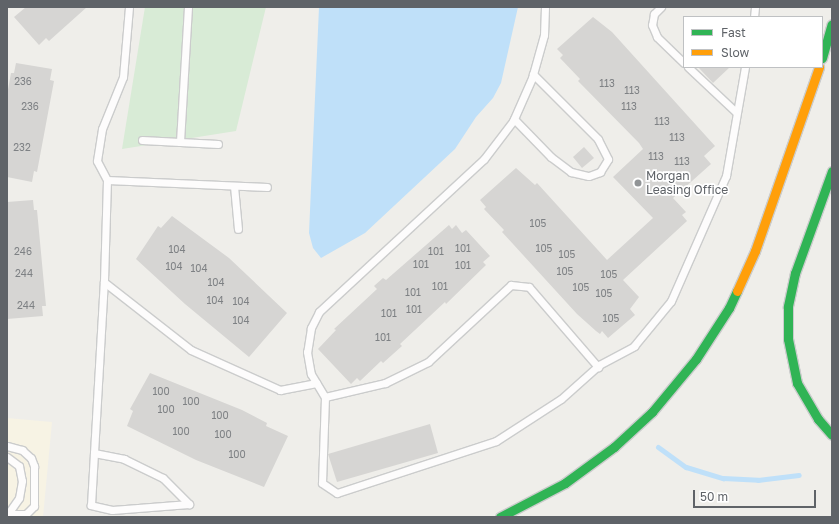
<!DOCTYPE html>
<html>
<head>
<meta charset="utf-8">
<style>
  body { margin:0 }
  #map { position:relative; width:839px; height:524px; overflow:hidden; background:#efeeea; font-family:"Golos Text",sans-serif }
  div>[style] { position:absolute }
  .commercial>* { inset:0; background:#f7f3e4 }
  .green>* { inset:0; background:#d8ebd6 }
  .water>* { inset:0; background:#bfe0f9 }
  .stream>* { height:5px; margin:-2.5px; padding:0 2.5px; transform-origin:2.5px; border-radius:2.5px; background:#bfe0f9 }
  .building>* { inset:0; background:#d6d5d3 }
  .roads { filter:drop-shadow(1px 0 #cbcccc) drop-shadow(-1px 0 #cbcccc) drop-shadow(0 1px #cbcccc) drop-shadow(0 -1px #cbcccc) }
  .lane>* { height:7px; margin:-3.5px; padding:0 3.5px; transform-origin:3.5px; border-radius:3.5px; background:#fdfcfc }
  .fast>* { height:9px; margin:-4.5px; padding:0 4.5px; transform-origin:4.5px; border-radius:4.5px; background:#30b455 }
  .slow>* { height:9px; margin:-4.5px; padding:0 4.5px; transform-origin:4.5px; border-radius:4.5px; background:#ff9f0a }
  .dots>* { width:11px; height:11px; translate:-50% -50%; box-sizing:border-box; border:2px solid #fff; border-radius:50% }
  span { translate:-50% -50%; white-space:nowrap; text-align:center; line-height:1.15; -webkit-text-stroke:3.5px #fff; paint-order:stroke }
  .number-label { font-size:10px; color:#7e8184 }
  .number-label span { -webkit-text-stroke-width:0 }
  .poi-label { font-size:12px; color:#5f6368 }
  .left { translate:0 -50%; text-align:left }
  .frame { position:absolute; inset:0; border:8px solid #5f6368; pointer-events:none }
  .legend { position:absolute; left:683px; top:16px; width:140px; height:52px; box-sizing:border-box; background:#fff; border:1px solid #bfc1c3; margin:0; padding:5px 7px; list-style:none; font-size:12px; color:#5f6368 }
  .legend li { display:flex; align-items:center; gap:8px; height:20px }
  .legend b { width:20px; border:1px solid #bfc1c3 }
  .scale { position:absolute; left:693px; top:490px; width:123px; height:18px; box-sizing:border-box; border:2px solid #5f6368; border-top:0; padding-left:5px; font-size:12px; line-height:14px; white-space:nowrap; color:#5f6368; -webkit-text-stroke:3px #fff; paint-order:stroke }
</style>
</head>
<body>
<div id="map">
  <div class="commercial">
    <i style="clip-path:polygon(7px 418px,52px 422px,43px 517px,7px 517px)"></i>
  </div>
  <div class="green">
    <i style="clip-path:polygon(145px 7px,266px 7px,236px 131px,122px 149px)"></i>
  </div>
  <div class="water">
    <i style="clip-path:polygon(319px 7px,518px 7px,501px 83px,493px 98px,476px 117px,455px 149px,365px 233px,321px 258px,313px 248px,309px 233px)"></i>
  </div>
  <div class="stream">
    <i style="left:658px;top:447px;width:34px;rotate:36deg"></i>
    <i style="left:686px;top:467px;width:39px;rotate:17deg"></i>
    <i style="left:723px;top:478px;width:35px;rotate:3deg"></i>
    <i style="left:758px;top:480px;width:41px;rotate:-7deg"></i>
  </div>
  <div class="building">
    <i style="clip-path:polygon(26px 7px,87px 7px,49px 41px,46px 38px,39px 45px,14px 17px)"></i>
    <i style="clip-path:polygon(593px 17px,612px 32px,715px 146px,704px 156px,711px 164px,673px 198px,686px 212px,682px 215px,687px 221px,623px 280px,639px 297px,630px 309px,635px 315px,608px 338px,602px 331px,600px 334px,596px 331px,577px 314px,502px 232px,504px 230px,484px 209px,486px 207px,480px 200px,516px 168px,535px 185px,537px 183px,607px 260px,653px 218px,613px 177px,643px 149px,639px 143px,578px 81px,580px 79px,560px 58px,563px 55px,557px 49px)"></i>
    <i style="clip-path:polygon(16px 63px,52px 69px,50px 80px,54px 81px,37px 172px,34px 171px,32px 182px,7px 177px,7px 95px,11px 73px,14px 73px)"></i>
    <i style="clip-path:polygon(698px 67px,730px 67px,713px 83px)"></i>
    <i style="clip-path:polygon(584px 147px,594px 158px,582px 168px,573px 157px)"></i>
    <i style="clip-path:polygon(33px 200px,34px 210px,37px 210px,46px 306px,42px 306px,43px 316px,7px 319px,7px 202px)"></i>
    <i style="clip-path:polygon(172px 216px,229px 258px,287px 313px,249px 357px,185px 304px,136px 259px,158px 226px,161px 228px)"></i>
    <i style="clip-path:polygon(449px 225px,452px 229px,456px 225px,462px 233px,466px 230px,490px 256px,483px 262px,486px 265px,446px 304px,445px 302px,400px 344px,402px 346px,383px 363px,381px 361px,360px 381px,357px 378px,351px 384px,318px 349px,336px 330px,334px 329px,377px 289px,374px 286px,383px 278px,386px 280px)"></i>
    <i style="clip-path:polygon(150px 373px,242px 410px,267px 423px,266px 426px,288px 436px,264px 487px,196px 460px,127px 426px,133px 411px,130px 409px)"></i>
    <i style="clip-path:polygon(430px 424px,438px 453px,337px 482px,328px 454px)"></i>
  </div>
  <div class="roads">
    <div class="lane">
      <i style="left:129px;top:7px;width:70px;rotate:94.9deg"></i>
      <i style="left:123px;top:77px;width:56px;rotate:112deg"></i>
      <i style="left:102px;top:129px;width:32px;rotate:99deg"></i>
      <i style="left:97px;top:161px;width:21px;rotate:62deg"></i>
      <i style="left:107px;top:180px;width:102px;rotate:91.7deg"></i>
      <i style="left:104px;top:282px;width:110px;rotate:38deg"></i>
      <i style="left:191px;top:350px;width:98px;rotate:24.2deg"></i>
      <i style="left:280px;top:390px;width:37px;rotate:-11deg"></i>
      <i style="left:188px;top:7px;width:135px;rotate:93.4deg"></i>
      <i style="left:180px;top:142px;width:38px;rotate:3deg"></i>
      <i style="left:545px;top:7px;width:28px;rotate:92deg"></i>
      <i style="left:544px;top:35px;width:45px;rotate:105.6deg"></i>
      <i style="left:532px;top:78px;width:47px;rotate:113.8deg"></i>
      <i style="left:513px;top:121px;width:48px;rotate:127.3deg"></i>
      <i style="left:484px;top:159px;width:225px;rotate:137.2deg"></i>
      <i style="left:319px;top:312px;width:18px;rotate:117deg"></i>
      <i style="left:311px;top:328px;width:24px;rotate:99deg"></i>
      <i style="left:307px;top:352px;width:22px;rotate:80deg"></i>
      <i style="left:311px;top:374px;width:27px;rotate:59deg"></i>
      <i style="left:325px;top:397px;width:86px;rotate:92deg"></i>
      <i style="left:322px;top:483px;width:18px;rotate:34deg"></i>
      <i style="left:337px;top:493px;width:167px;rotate:-18.1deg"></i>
      <i style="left:496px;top:441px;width:77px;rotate:-32.9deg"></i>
      <i style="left:561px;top:399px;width:51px;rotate:-41.8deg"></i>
      <i style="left:599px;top:365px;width:40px;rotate:-28deg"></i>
      <i style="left:634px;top:346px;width:58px;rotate:-50.6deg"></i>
      <i style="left:671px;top:301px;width:137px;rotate:-66.3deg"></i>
      <i style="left:726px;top:176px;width:111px;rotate:-80.1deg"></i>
      <i style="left:661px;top:7px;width:10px;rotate:135deg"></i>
      <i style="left:654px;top:14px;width:11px;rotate:100deg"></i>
      <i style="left:652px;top:25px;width:13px;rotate:67deg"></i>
      <i style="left:657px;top:37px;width:37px;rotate:44deg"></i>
      <i style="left:754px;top:17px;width:10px;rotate:-84deg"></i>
      <i style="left:688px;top:67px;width:66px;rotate:43.2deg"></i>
      <i style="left:514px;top:119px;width:53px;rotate:45.8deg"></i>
      <i style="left:551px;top:157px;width:25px;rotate:37deg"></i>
      <i style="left:571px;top:172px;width:18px;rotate:13deg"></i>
      <i style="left:589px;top:176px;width:12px;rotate:-20deg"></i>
      <i style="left:600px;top:172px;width:15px;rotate:-58deg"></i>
      <i style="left:608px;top:159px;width:22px;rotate:-117deg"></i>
      <i style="left:598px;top:139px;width:92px;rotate:-135deg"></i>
      <i style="left:142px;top:140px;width:38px;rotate:3deg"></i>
      <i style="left:107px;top:180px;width:160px;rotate:2.5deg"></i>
      <i style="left:234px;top:186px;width:43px;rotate:84.7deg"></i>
      <i style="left:325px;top:397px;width:62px;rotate:-13.1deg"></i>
      <i style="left:385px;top:383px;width:48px;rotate:-26deg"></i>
      <i style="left:428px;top:362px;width:113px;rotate:-42.9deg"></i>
      <i style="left:511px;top:285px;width:18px;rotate:6deg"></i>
      <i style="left:529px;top:287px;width:106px;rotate:49.2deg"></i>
      <i style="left:7px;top:446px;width:16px;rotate:15deg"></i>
      <i style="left:22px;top:450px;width:12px;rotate:42deg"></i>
      <i style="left:31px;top:458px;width:9px;rotate:69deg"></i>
      <i style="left:34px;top:466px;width:40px;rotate:90deg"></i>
      <i style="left:34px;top:506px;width:11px;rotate:135deg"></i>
      <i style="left:26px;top:514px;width:19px;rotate:180deg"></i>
      <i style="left:94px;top:453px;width:31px;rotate:11deg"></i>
      <i style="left:124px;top:459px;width:43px;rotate:26deg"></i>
      <i style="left:163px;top:478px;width:37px;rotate:45deg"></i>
      <i style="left:189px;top:504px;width:77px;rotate:175.5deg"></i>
      <i style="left:112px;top:510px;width:22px;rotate:-167deg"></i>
      <i style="left:91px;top:505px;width:52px;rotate:-86.7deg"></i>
      <i style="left:94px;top:453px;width:171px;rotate:-86.7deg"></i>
      <i style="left:7px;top:457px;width:15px;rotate:37deg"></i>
      <i style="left:19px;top:466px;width:15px;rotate:79deg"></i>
      <i style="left:22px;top:481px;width:17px;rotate:100deg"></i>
      <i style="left:19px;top:498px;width:19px;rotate:125deg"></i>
    </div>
    <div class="fast">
      <i style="left:822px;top:58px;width:35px;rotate:-74deg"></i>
      <i style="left:832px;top:171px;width:109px;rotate:109.9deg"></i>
      <i style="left:795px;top:273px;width:35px;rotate:102deg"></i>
      <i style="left:788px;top:307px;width:32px;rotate:90deg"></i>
      <i style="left:788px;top:339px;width:45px;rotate:78.4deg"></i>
      <i style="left:797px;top:383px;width:42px;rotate:59.7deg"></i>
      <i style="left:818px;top:419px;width:21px;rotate:49deg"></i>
      <i style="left:500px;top:517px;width:73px;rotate:-27.6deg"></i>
      <i style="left:565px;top:483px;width:61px;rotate:-36.3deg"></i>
      <i style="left:614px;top:447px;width:52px;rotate:-42.6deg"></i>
      <i style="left:652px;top:412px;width:69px;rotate:-50.3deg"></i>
      <i style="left:696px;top:359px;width:61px;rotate:-57.1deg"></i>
      <i style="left:729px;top:308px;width:19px;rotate:-65deg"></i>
    </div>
    <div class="slow">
      <i style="left:737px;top:291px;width:44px;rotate:-65.8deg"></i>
      <i style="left:755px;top:251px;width:195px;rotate:-70.8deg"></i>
    </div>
  </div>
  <div class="dots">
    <i style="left:638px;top:183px;background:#919496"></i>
  </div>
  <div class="number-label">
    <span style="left:23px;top:82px">236</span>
    <span style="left:607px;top:84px">113</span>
    <span style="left:632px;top:91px">113</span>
    <span style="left:30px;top:107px">236</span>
    <span style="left:629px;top:107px">113</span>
    <span style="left:662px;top:122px">113</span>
    <span style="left:677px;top:138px">113</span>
    <span style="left:22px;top:148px">232</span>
    <span style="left:656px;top:157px">113</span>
    <span style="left:682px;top:162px">113</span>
    <span style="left:538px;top:224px">105</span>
    <span style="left:463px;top:249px">101</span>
    <span style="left:544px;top:249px">105</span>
    <span style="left:177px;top:250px">104</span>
    <span style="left:23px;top:252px">246</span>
    <span style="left:436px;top:252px">101</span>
    <span style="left:567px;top:255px">105</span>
    <span style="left:421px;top:265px">101</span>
    <span style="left:463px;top:266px">101</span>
    <span style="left:174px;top:267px">104</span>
    <span style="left:199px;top:269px">104</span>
    <span style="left:565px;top:272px">105</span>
    <span style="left:24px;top:274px">244</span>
    <span style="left:609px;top:275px">105</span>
    <span style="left:216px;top:283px">104</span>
    <span style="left:440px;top:287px">101</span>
    <span style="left:581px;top:288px">105</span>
    <span style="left:413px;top:293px">101</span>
    <span style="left:604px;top:294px">105</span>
    <span style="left:215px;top:301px">104</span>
    <span style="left:241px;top:302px">104</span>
    <span style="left:26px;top:306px">244</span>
    <span style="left:414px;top:310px">101</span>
    <span style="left:389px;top:314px">101</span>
    <span style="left:611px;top:319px">105</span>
    <span style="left:241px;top:321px">104</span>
    <span style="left:383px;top:338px">101</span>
    <span style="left:161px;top:392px">100</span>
    <span style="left:191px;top:402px">100</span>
    <span style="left:166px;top:410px">100</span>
    <span style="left:220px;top:416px">100</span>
    <span style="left:181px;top:432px">100</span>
    <span style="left:223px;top:435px">100</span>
    <span style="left:237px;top:455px">100</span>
  </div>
  <div class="poi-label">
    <span class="left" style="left:646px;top:183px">Morgan<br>Leasing Office</span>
  </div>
  <div class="frame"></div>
  <ul class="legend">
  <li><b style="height:5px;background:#30b455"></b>Fast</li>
  <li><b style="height:5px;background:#ff9f0a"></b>Slow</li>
  </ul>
  <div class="scale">50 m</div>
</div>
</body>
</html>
